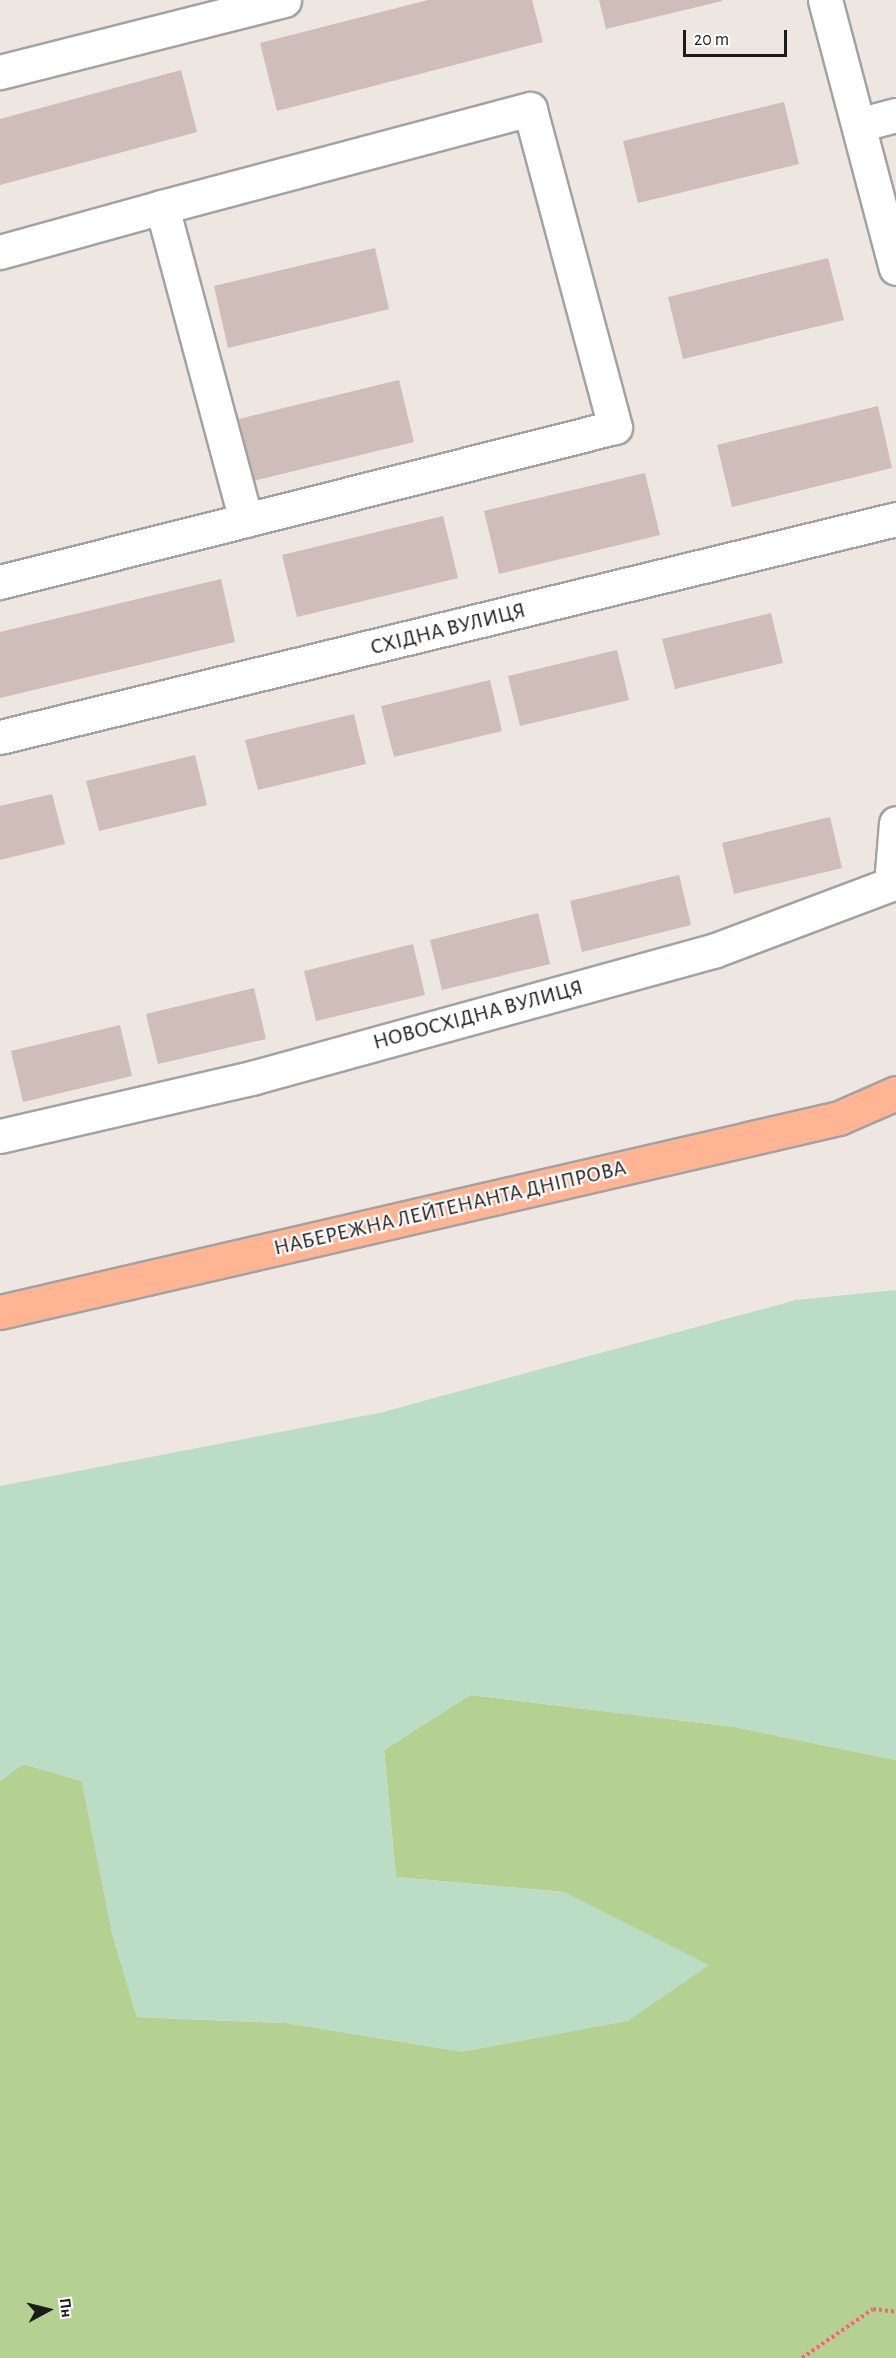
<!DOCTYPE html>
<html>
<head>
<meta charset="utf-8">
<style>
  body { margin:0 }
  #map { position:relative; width:896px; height:2358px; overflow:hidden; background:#eee6e0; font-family:"Alegreya Sans",sans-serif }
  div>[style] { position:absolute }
  .forest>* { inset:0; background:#b4d191 }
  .wetland>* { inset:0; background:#bbddc5 }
  .building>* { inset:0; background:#cebdb9 }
  .path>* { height:4px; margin-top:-2px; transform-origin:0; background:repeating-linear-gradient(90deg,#ff6079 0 3px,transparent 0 6px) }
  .roads { filter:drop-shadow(2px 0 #a2a2a2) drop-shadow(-2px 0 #a2a2a2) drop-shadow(0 2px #a2a2a2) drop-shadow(0 -2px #a2a2a2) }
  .minor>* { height:33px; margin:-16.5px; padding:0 16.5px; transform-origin:16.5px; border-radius:16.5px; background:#fff }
  .major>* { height:33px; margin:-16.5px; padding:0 16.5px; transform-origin:16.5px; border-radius:16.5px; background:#ffb594 }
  span { translate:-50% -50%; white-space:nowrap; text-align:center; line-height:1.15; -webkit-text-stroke:4.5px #fff; paint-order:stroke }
  .street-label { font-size:22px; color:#1b1b1b }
  .north { position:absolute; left:18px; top:2280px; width:60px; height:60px; -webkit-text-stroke:4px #fff; paint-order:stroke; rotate:83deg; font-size:16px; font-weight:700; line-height:24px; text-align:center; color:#1b1b1b }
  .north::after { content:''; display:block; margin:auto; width:21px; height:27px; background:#1b1b1b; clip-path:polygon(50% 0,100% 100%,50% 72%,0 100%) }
  .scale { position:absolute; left:683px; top:30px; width:104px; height:27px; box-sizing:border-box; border:3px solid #1b1b1b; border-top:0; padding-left:8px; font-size:18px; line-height:21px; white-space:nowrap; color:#1b1b1b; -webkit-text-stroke:4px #fff; paint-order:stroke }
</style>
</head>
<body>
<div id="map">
  <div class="forest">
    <i style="clip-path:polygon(470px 1695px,734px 1727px,896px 1760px,896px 2358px,0 2358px,0 1781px,23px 1764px,82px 1781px,112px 1933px,137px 2017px,283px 2023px,564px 1892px,396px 1877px,384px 1750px)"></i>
  </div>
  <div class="wetland">
    <i style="clip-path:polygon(896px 1290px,896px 1760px,734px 1727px,470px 1695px,384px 1750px,396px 1877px,564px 1892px,709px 1965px,628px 2021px,462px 2052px,283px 2023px,137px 2017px,112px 1933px,82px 1781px,23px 1764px,0 1781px,0 1486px,379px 1413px,796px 1300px)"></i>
  </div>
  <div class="building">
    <i style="clip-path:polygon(428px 0,532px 0,543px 42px,277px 111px,260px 43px)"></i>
    <i style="clip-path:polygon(599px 0,722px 0,722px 1px,606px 29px)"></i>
    <i style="clip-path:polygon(181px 70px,197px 132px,0 185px,0 119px)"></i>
    <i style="clip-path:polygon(784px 102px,799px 164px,638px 203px,623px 141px)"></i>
    <i style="clip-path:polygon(375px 248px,389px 309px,228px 348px,214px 286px)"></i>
    <i style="clip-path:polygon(828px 258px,844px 320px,683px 359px,668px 297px)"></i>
    <i style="clip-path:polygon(399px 380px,414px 442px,253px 481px,239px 419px)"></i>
    <i style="clip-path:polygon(878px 406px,892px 468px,732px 507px,717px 445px)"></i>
    <i style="clip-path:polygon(645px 473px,660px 535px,499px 574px,484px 511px)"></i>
    <i style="clip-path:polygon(443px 516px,458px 578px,297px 617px,282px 555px)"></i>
    <i style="clip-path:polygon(221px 579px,235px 642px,0 698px,0 632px)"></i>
    <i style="clip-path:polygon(771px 613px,783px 663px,675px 689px,662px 639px)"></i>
    <i style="clip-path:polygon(617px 650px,629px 700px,520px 726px,508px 676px)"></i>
    <i style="clip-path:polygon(490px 680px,502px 731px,394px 757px,381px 706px)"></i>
    <i style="clip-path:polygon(354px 714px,366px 764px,258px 790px,245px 740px)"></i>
    <i style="clip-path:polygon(195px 755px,207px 805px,99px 831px,86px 781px)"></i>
    <i style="clip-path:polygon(52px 794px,65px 844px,0 860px,0 806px)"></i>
    <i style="clip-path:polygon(830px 817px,842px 868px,734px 894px,722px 843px)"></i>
    <i style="clip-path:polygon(679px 875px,691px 925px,582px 952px,570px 901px)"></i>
    <i style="clip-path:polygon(538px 913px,550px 964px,442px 990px,430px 940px)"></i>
    <i style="clip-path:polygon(413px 944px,425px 995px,316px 1021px,304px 971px)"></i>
    <i style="clip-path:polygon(254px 988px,266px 1039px,158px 1064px,146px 1014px)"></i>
    <i style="clip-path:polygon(120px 1025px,132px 1076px,23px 1102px,11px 1051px)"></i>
  </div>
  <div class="path">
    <i style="left:802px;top:2358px;width:86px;rotate:-34.6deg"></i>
    <i style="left:873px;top:2309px;width:23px;rotate:7deg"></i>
  </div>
  <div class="roads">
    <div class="minor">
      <i style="left:825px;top:0;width:277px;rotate:75.2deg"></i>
      <i style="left:0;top:72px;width:293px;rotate:-14.2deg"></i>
      <i style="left:862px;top:124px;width:35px;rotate:-15deg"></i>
      <i style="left:0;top:252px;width:168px;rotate:-15.5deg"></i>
      <i style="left:0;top:582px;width:634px;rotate:-14.15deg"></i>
      <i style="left:615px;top:427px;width:329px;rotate:-105deg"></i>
      <i style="left:530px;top:109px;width:381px;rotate:165.1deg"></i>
      <i style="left:162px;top:207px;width:324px;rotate:75deg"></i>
      <i style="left:0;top:737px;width:922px;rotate:-13.67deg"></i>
      <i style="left:0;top:1136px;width:262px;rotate:-13deg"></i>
      <i style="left:255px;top:1077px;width:475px;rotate:-15.4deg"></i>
      <i style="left:713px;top:951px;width:190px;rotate:-20.6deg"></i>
      <i style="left:891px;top:884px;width:61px;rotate:-85.3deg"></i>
    </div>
    <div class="major">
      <i style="left:0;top:1312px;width:861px;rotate:-13.02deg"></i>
      <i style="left:839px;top:1118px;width:62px;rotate:-23.7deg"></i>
    </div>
  </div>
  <div class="street-label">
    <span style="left:448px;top:629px;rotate:-14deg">СХІДНА ВУЛИЦЯ</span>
    <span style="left:478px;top:1015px;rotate:-15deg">НОВОСХІДНА ВУЛИЦЯ</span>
    <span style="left:450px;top:1208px;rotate:-13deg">НАБЕРЕЖНА ЛЕЙТЕНАНТА ДНІПРОВА</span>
  </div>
  <div class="north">Пн</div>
  <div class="scale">20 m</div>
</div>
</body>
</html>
